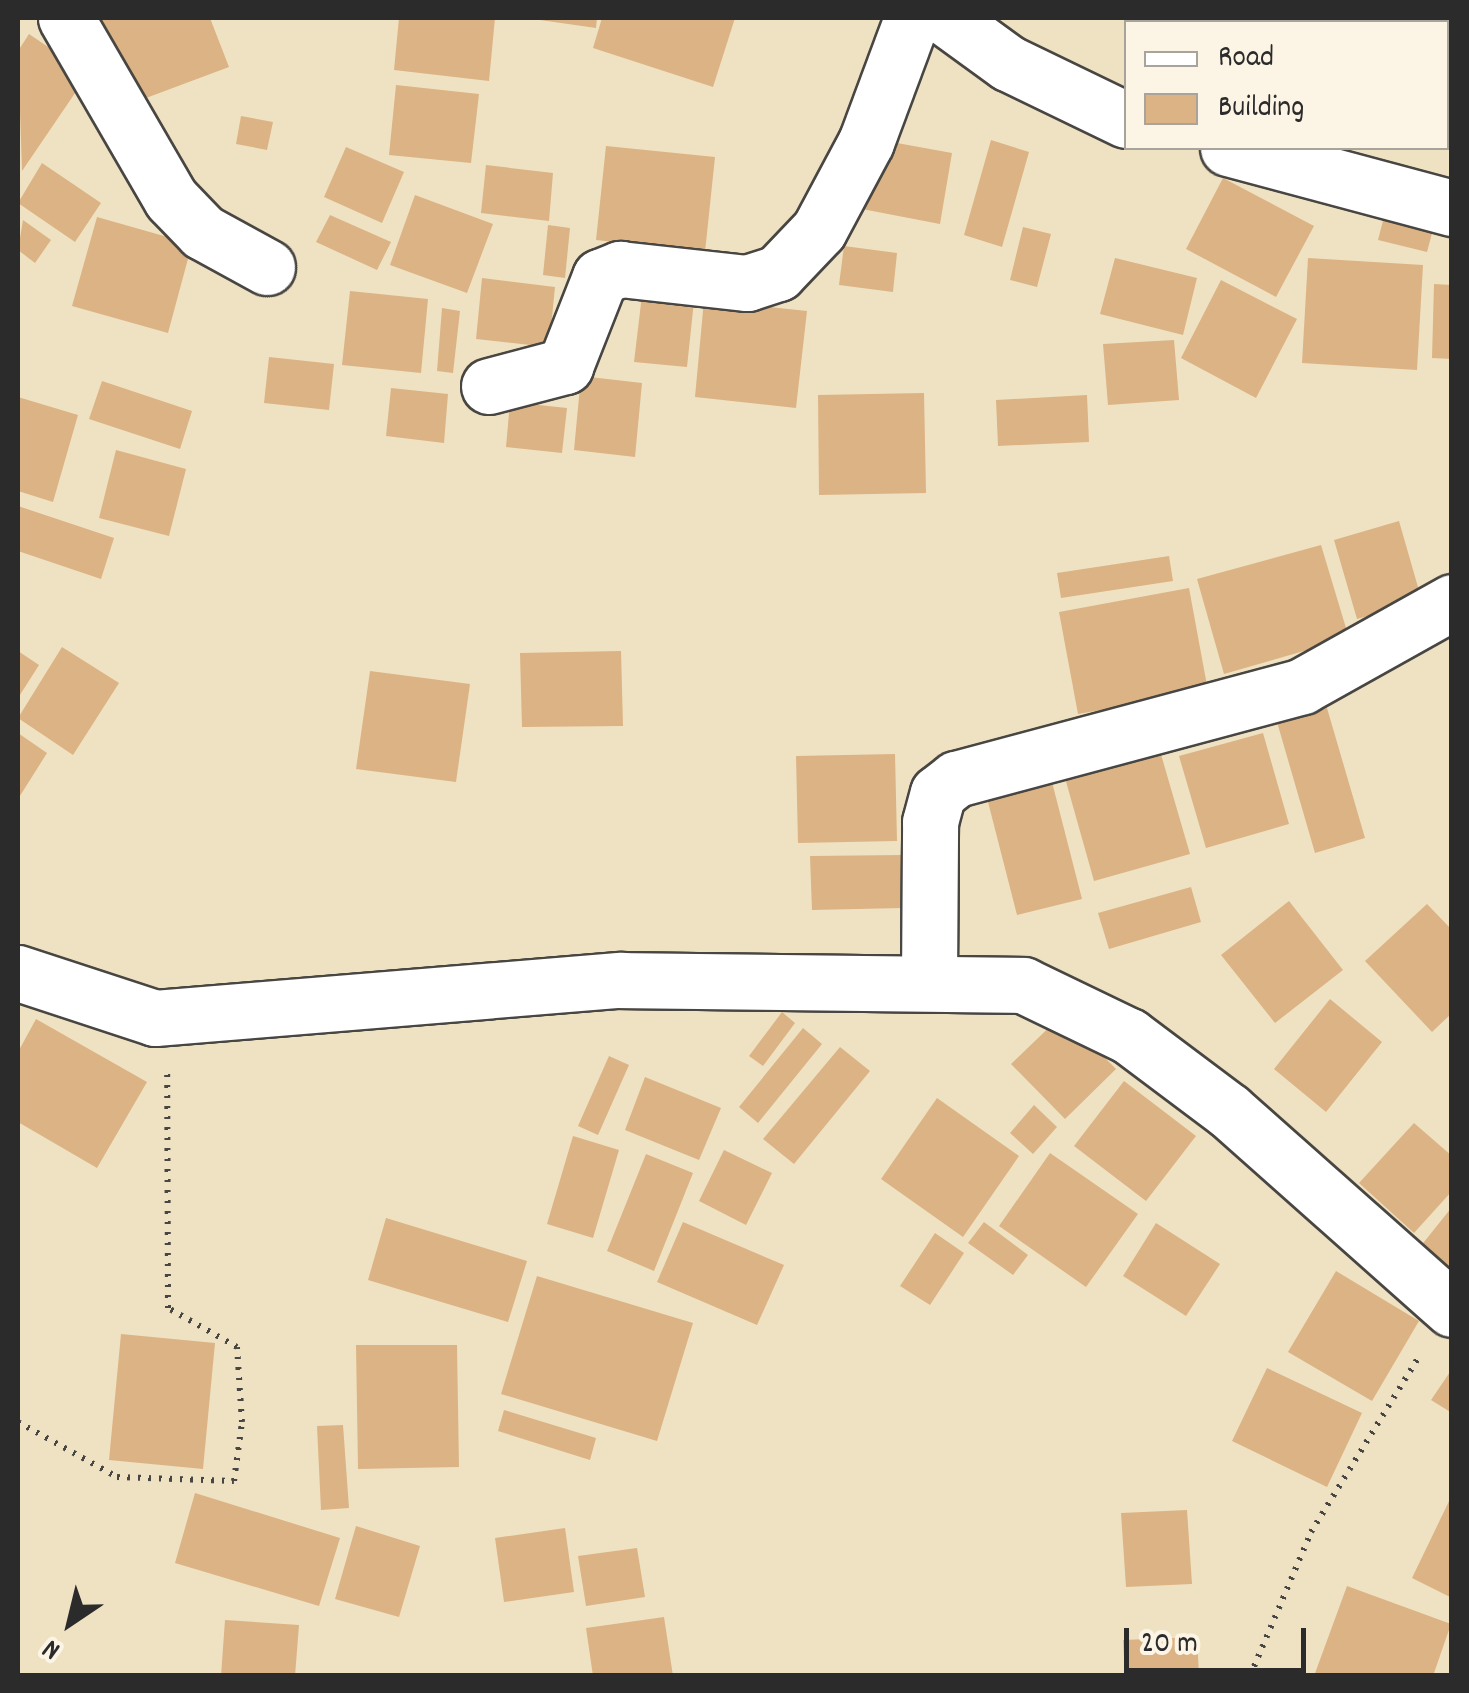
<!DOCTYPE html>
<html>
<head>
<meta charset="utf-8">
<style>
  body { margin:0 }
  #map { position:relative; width:1469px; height:1693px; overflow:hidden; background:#efe2c2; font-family:Dekko,sans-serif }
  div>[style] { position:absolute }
  .building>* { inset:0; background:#dcb384 }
  .path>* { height:6px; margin-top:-3px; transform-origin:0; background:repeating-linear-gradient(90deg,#484642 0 2.5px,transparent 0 10.5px) }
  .roads { filter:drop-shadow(2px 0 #484642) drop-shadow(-2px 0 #484642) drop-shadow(0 2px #484642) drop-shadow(0 -2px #484642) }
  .minor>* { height:55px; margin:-27.5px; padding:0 27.5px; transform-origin:27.5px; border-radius:27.5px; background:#fff }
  span { translate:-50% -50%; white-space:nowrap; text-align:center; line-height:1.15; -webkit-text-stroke:8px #fcf5e5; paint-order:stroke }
  .frame { position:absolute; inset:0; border:20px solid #2b2b2b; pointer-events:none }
  .legend { position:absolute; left:1124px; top:20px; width:325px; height:130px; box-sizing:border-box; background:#fcf5e5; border:2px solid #a8a49b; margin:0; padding:12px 18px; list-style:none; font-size:30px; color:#2b2b2b }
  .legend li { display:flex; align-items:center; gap:20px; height:50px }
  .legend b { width:50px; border:2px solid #a8a49b }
  .north { position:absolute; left:20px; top:1573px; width:100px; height:100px; -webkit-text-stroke:8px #fcf5e5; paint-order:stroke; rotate:215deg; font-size:28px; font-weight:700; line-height:40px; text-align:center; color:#2b2b2b }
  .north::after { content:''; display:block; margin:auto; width:35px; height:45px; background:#2b2b2b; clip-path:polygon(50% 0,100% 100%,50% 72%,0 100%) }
  .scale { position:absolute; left:1124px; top:1628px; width:182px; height:45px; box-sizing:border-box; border:5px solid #2b2b2b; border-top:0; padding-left:12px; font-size:30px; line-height:35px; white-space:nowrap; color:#2b2b2b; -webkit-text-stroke:8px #fcf5e5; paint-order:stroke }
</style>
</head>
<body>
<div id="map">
  <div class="building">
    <i style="clip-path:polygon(98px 18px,210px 18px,229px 67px,130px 104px)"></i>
    <i style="clip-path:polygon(399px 18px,495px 18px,489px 81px,394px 70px)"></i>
    <i style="clip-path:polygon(526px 18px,597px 18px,596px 28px)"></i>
    <i style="clip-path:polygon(602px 18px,735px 18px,713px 87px,593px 48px)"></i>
    <i style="clip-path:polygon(29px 34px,88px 74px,22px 171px,18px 51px)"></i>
    <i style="clip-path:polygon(396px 85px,479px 94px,471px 163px,389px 155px)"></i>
    <i style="clip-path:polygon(241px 116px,273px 122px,267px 150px,236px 144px)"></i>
    <i style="clip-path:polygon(875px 139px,952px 153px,940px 224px,862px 209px)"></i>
    <i style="clip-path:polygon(991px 140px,1029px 152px,1002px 247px,964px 235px)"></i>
    <i style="clip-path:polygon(606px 146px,715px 157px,705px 252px,596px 240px)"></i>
    <i style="clip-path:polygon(346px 147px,404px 172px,382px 223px,324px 197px)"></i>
    <i style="clip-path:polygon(42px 163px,101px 203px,75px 242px,18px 203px)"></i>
    <i style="clip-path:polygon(486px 165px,553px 173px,549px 221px,481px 213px)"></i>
    <i style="clip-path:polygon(1223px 178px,1314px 226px,1276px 297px,1186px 249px)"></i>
    <i style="clip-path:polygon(415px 195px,493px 224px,467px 293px,390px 265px)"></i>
    <i style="clip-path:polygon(1386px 209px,1435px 222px,1427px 252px,1378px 240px)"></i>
    <i style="clip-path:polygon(330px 215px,391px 242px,377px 270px,316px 242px)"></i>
    <i style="clip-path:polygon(97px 217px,192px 244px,168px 333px,72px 306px)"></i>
    <i style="clip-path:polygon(23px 220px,51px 240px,35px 263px,18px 250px)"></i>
    <i style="clip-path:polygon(548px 225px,570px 228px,565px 278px,543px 275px)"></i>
    <i style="clip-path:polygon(1023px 227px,1051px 234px,1037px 287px,1010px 280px)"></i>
    <i style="clip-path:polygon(844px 246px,897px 253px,893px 292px,839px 285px)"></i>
    <i style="clip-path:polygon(1115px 258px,1197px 278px,1183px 335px,1100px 314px)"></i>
    <i style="clip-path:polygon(1308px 258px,1423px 265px,1417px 370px,1302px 363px)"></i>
    <i style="clip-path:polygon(482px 278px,555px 287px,549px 347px,476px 339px)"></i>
    <i style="clip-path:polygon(1221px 280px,1297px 319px,1256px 398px,1181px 358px)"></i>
    <i style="clip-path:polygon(1434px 284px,1452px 285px,1452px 359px,1432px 358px)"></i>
    <i style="clip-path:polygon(350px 291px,428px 299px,421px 373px,342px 365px)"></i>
    <i style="clip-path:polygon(642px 295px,694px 301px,687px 367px,634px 362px)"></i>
    <i style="clip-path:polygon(704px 300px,807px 311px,796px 408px,695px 397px)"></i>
    <i style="clip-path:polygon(442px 308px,460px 311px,453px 373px,437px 371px)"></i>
    <i style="clip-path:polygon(1174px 340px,1179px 400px,1108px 405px,1103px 344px)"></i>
    <i style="clip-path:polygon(269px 357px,334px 364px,329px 410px,264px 403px)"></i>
    <i style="clip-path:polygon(581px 376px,642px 383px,635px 457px,574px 450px)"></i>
    <i style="clip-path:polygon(102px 381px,192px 411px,180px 449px,89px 419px)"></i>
    <i style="clip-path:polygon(391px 388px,448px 394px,444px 443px,386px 436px)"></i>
    <i style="clip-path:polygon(924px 393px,926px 493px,819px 495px,818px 395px)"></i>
    <i style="clip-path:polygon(1087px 395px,1089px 442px,998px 446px,996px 400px)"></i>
    <i style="clip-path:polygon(18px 397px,78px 415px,53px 502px,18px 491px)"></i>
    <i style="clip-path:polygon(510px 402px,567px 408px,562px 453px,506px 447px)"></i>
    <i style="clip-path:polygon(116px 450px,186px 469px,169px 536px,99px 518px)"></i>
    <i style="clip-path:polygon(18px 506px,114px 538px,101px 579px,18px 551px)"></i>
    <i style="clip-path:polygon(1399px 521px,1422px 601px,1357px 619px,1334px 540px)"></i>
    <i style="clip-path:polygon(1321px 545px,1349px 638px,1224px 674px,1197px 579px)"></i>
    <i style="clip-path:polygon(1169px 556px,1173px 581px,1061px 598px,1057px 573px)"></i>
    <i style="clip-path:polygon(1189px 588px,1208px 691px,1078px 714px,1059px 612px)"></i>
    <i style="clip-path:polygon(62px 647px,119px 683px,73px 755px,18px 718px)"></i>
    <i style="clip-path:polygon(18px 651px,39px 665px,18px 698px)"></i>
    <i style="clip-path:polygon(621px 651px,623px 726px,522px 727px,520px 653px)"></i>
    <i style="clip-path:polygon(370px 671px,470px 684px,456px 782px,356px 769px)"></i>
    <i style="clip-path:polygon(1327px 708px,1365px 838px,1315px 853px,1277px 722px)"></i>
    <i style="clip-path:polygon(18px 733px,47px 753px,18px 799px)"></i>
    <i style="clip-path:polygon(1263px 733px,1289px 824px,1206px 848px,1179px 756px)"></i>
    <i style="clip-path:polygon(1160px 751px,1190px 854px,1094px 881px,1065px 778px)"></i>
    <i style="clip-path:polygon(895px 754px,897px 841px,798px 843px,796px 756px)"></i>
    <i style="clip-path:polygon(1052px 782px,1082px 899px,1017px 915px,987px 798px)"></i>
    <i style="clip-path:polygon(901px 855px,903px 908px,812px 910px,810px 856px)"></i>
    <i style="clip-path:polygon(1191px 887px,1201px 922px,1109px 949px,1098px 913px)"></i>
    <i style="clip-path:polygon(1289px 901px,1343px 970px,1275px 1023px,1221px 955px)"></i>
    <i style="clip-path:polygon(1427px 904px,1452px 930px,1452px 1013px,1432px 1032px,1365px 961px)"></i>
    <i style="clip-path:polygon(1330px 999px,1382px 1042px,1326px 1112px,1274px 1069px)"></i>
    <i style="clip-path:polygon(782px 1012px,795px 1023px,763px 1066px,749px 1056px)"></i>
    <i style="clip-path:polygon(1062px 1015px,1116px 1069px,1065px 1119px,1011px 1064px)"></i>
    <i style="clip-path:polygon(36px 1019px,147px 1082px,97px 1168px,18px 1122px,18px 1052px)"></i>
    <i style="clip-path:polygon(803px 1028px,822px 1044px,758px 1123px,739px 1107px)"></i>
    <i style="clip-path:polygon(840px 1047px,870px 1071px,794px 1164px,763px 1139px)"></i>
    <i style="clip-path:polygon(609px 1056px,629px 1065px,598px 1135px,578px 1126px)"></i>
    <i style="clip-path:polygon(645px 1077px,721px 1108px,699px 1160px,625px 1130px)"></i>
    <i style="clip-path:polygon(1124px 1081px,1196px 1136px,1146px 1201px,1074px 1146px)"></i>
    <i style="clip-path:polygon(937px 1098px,1019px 1156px,963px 1237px,881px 1179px)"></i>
    <i style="clip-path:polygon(1034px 1105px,1057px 1127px,1033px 1154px,1010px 1133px)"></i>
    <i style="clip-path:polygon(1414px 1123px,1452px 1156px,1452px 1191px,1414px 1233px,1359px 1183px)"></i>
    <i style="clip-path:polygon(573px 1136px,619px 1150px,593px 1238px,547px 1224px)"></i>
    <i style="clip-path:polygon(724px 1150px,772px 1173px,746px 1225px,699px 1201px)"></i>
    <i style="clip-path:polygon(1050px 1153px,1138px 1214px,1086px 1287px,999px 1226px)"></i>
    <i style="clip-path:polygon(646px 1154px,693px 1173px,654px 1271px,607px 1251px)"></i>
    <i style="clip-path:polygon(1452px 1207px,1452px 1272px,1420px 1247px)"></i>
    <i style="clip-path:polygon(386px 1218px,527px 1261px,508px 1322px,368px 1280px)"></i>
    <i style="clip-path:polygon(683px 1222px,784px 1265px,757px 1325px,657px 1282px)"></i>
    <i style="clip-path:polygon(984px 1222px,1028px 1255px,1013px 1275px,968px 1243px)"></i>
    <i style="clip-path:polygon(1156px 1223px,1220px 1264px,1186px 1316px,1123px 1276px)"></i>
    <i style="clip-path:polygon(935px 1233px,964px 1253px,930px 1305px,900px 1286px)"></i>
    <i style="clip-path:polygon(1336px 1271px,1419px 1321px,1372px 1401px,1288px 1352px)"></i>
    <i style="clip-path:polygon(537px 1276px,693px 1323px,657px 1441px,501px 1394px)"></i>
    <i style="clip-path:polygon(121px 1334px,215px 1343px,203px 1469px,109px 1460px)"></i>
    <i style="clip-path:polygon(356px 1345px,457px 1345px,459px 1467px,358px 1469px)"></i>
    <i style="clip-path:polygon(1267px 1368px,1362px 1413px,1327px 1487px,1232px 1441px)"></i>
    <i style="clip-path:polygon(1452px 1369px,1452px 1413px,1431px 1400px)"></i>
    <i style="clip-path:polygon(504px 1410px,596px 1438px,590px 1460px,498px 1431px)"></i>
    <i style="clip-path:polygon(343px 1425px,349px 1508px,321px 1510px,317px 1426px)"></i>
    <i style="clip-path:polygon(195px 1493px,340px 1538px,319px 1606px,175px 1563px)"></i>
    <i style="clip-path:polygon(1452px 1495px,1452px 1598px,1412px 1578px)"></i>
    <i style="clip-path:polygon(1187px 1510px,1192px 1584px,1126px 1587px,1121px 1513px)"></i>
    <i style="clip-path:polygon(356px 1526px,420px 1546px,399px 1617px,335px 1599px)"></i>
    <i style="clip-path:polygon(565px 1528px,574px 1592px,504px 1602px,495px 1538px)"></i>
    <i style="clip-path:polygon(637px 1548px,645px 1597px,586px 1606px,578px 1556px)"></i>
    <i style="clip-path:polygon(1347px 1586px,1451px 1624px,1433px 1676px,1314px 1676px)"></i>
    <i style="clip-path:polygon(664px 1617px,673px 1676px,593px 1676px,586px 1628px)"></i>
    <i style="clip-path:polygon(225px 1620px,299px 1625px,295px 1676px,221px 1676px)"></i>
    <i style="clip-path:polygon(1197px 1637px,1199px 1676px,1125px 1676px,1123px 1640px)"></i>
  </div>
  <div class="path">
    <i style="left:18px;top:1422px;width:113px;rotate:29.1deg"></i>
    <i style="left:117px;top:1477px;width:117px;rotate:2deg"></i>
    <i style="left:234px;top:1481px;width:60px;rotate:-82.3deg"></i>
    <i style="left:242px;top:1422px;width:75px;rotate:-93.8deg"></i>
    <i style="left:237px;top:1347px;width:79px;rotate:-150.5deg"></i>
    <i style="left:168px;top:1308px;width:235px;rotate:-90.2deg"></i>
    <i style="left:1250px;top:1676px;width:156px;rotate:-67deg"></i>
    <i style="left:1311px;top:1532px;width:208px;rotate:-58.4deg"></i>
  </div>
  <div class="roads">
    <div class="minor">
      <i style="left:66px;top:18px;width:209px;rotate:59.9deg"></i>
      <i style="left:171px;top:199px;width:46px;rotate:45.9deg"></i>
      <i style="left:203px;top:232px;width:73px;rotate:28.7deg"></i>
      <i style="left:946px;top:18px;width:77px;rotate:36deg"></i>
      <i style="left:1008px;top:63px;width:131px;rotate:25.8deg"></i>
      <i style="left:1228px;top:148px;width:232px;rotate:15deg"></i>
      <i style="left:489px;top:386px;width:79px;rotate:-14.7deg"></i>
      <i style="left:565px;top:366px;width:96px;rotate:-68.5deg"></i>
      <i style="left:600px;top:277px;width:22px;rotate:-22deg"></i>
      <i style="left:620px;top:269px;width:128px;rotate:6.3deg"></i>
      <i style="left:747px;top:283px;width:33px;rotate:-18deg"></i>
      <i style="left:778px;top:273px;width:59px;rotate:-46.4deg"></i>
      <i style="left:819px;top:230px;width:100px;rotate:-61.9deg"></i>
      <i style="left:866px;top:142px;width:132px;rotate:-69.6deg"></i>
      <i style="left:18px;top:973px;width:144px;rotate:18.2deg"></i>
      <i style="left:155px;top:1018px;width:468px;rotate:-4.7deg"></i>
      <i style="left:621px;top:980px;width:402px;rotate:0.7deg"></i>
      <i style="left:1023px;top:985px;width:118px;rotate:25.7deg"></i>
      <i style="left:1129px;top:1036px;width:125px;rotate:36.9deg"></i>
      <i style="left:1229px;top:1111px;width:298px;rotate:41.6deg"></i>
      <i style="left:929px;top:981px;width:159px;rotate:-89.6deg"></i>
      <i style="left:930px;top:822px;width:30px;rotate:-75deg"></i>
      <i style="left:938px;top:793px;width:23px;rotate:-38deg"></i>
      <i style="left:956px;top:779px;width:358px;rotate:-15deg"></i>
      <i style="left:1302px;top:686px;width:172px;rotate:-29.2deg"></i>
    </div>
  </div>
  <div class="frame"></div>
  <ul class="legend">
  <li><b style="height:12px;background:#fff"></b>Road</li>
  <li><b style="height:28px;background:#dcb384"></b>Building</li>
  </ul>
  <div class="north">N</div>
  <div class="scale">20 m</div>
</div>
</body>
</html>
